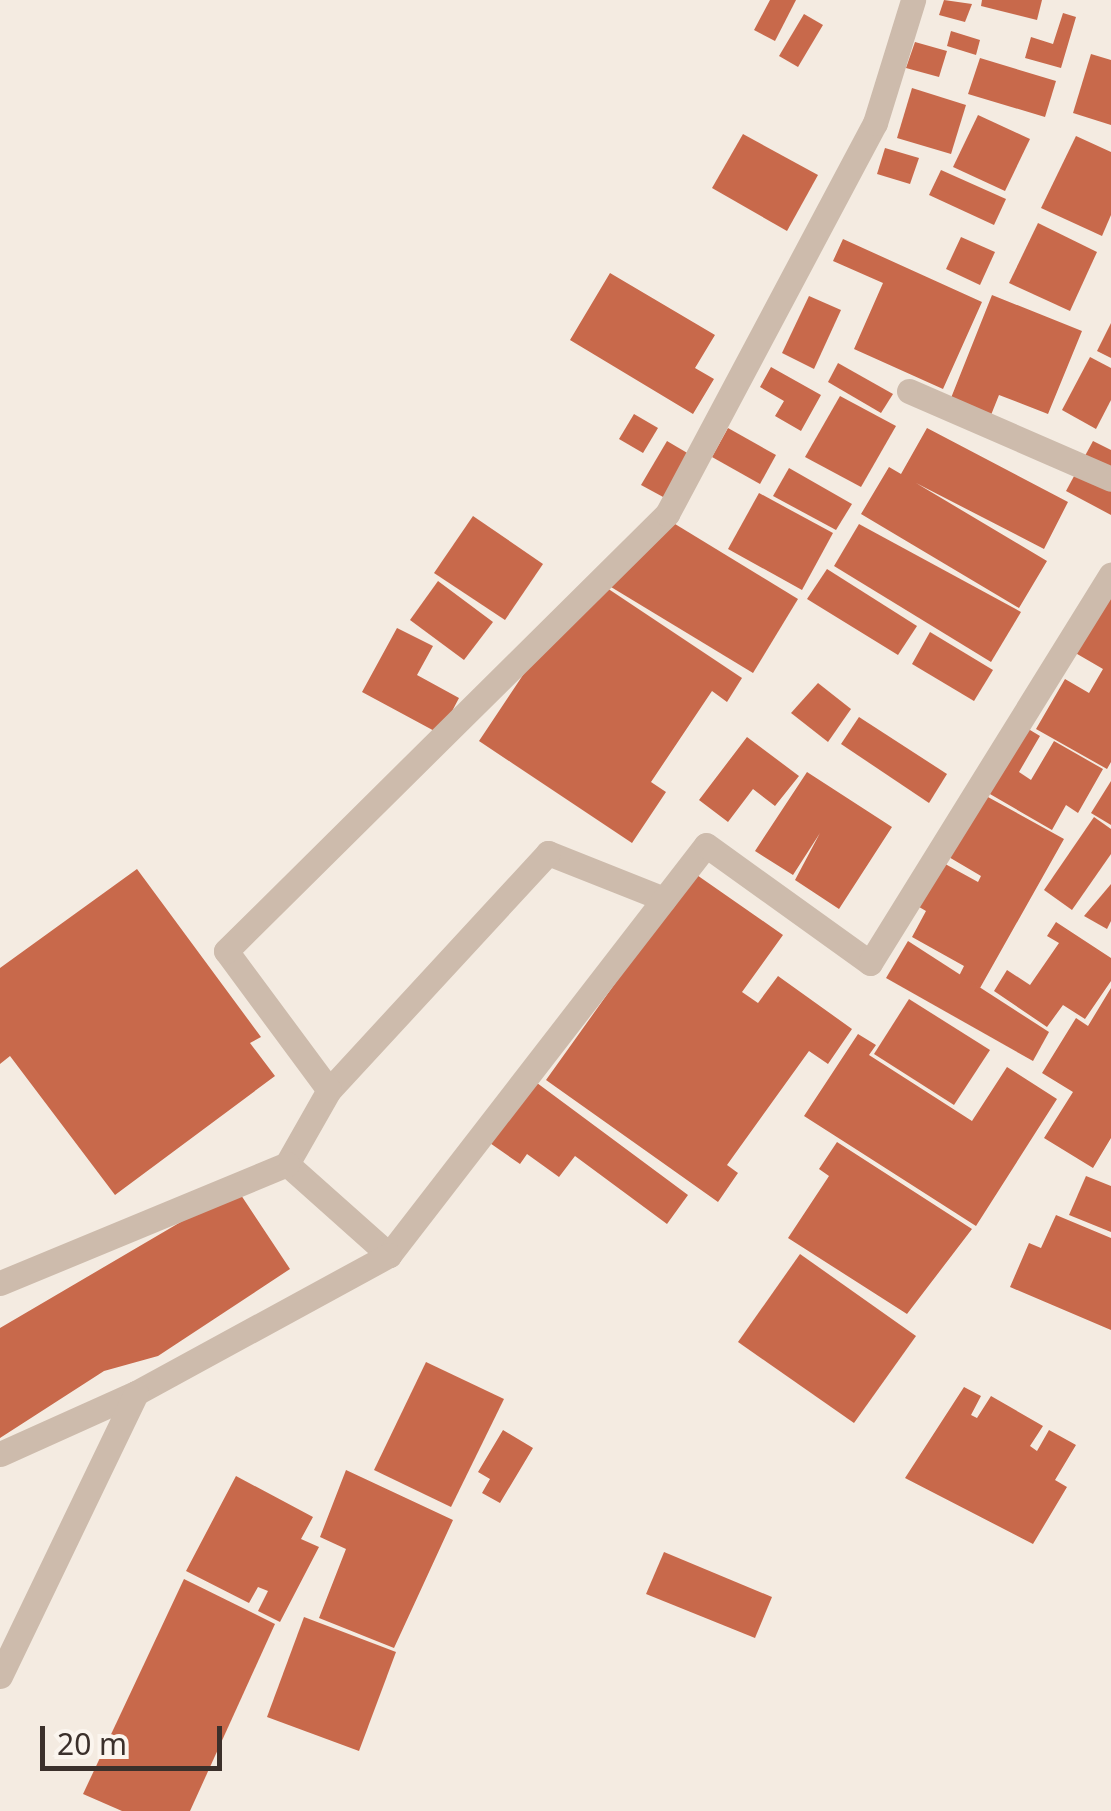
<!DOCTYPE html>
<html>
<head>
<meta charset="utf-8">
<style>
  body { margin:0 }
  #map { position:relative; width:1111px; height:1811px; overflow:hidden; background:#f4ebe1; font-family:"Noto Sans",sans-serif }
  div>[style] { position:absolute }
  .building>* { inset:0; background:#c8694b }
  .minor>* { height:25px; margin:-12.5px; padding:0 12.5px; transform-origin:12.5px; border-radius:12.5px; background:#cdbbac }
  span { translate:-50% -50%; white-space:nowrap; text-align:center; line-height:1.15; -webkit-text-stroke:9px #fbf5ee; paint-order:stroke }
  .scale { position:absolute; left:40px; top:1726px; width:182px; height:45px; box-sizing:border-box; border:5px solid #3b302b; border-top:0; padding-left:12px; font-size:30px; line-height:35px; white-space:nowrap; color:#3b302b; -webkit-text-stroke:8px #fbf5ee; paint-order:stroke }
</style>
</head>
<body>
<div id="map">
  <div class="building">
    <i style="clip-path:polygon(770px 0,796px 0,775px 41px,754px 30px)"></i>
    <i style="clip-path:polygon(944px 0,972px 4px,965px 22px,939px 15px)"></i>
    <i style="clip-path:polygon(982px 0,1042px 0,1037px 20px,981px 6px)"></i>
    <i style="clip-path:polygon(1063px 13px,1076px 17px,1061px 68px,1025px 58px,1031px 37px,1053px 44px)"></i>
    <i style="clip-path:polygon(804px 14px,823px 25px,798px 67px,779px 56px)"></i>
    <i style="clip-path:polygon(951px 31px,980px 40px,976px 55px,947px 46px)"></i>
    <i style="clip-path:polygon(915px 42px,947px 51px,939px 77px,906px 68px)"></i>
    <i style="clip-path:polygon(1091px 54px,1111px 60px,1111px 125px,1073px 113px)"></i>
    <i style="clip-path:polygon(980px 58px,1056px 81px,1045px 117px,968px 94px)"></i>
    <i style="clip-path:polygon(912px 88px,966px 105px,951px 154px,897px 138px)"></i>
    <i style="clip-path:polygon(978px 115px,1030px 139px,1005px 191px,953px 167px)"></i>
    <i style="clip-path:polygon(743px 134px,818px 175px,787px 231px,712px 188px)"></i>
    <i style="clip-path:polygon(1076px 136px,1111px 152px,1111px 215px,1102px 236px,1041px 208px)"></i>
    <i style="clip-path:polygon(885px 148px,919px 158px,910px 184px,877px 174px)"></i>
    <i style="clip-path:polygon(941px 170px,1006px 199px,994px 225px,929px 195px)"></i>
    <i style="clip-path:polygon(1038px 223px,1097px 252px,1070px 311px,1009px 283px)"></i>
    <i style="clip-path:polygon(961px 237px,995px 252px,980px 285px,946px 269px)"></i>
    <i style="clip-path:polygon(843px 239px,982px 302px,943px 389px,854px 349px,883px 283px,833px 261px)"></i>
    <i style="clip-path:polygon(610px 273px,715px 335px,695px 368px,714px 379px,693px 414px,570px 340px)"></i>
    <i style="clip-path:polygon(992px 295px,1082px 331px,1048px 414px,999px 395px,987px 425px,947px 408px)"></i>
    <i style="clip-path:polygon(809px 296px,841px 310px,814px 369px,782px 353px)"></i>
    <i style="clip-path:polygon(1111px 323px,1111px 358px,1097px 351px)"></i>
    <i style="clip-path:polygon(1090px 357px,1111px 368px,1111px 400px,1096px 429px,1062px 410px)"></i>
    <i style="clip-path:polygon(838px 363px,893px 394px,881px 413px,828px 382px)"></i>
    <i style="clip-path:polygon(771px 367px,821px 395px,801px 431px,775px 416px,784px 401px,760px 387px)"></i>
    <i style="clip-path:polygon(840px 396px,896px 426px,861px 487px,805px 457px)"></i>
    <i style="clip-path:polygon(634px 414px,658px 428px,643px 453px,619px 439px)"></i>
    <i style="clip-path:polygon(728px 428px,776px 455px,760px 484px,712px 457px)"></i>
    <i style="clip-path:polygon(927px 428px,1068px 502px,1044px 549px,916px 483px,1047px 561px,1019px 608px,861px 514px,889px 467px,901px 474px)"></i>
    <i style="clip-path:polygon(667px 441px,689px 454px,665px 498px,641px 485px)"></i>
    <i style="clip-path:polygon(1093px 441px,1111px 450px,1111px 515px,1066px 491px)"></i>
    <i style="clip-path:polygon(789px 468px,852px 504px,836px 530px,773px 496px)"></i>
    <i style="clip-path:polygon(759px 493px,833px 533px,802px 590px,728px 549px)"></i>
    <i style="clip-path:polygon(657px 513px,798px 599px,753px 673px,611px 587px)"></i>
    <i style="clip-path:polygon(473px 516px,543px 564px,505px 620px,434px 573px)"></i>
    <i style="clip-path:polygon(859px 524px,1021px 612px,991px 662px,834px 566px)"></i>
    <i style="clip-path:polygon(827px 569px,917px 626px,898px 655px,807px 599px)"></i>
    <i style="clip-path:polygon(589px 576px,742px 678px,727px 702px,712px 691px,651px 782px,666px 792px,632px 843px,479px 741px)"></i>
    <i style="clip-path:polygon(438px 581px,493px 622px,464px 660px,410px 620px)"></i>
    <i style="clip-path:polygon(1111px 593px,1111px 762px,1107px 769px,1036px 729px,1065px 679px,1089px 693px,1103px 669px,1072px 651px)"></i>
    <i style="clip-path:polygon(397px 628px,433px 646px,417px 675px,459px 698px,440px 734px,362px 692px)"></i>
    <i style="clip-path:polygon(930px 632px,993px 670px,974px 701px,912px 664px)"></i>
    <i style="clip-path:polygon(818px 683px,851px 709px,828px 742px,791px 713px)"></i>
    <i style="clip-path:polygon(859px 717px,947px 774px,929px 803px,841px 744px)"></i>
    <i style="clip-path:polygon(1020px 724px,1040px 736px,1019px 772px,1031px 780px,1054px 741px,1103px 769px,1078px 813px,1066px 805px,1052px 830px,983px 790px)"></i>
    <i style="clip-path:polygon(747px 737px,799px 776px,775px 806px,753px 789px,728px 822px,699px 800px)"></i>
    <i style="clip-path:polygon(807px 772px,892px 827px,839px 909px,795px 880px,820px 833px,793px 875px,755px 851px)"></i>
    <i style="clip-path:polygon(1111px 781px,1111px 825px,1091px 813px)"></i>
    <i style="clip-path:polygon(977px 791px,1064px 839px,980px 988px,959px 976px,964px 966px,912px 937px,926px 911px,914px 904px,938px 860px,978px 882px,981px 876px,942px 853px)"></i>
    <i style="clip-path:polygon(1094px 817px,1111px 829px,1111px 854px,1072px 910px,1044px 890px)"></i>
    <i style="clip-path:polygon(137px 869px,261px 1037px,250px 1043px,275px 1076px,115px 1195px,10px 1056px,0 1064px,0 968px)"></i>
    <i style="clip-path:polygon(694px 873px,783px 935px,742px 992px,758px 1003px,778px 976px,852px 1029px,828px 1064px,809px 1051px,727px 1165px,738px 1173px,718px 1202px,546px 1080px)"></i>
    <i style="clip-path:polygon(1111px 884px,1111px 921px,1107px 929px,1084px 916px)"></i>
    <i style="clip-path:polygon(1056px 922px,1111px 958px,1111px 981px,1085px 1019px,1063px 1005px,1047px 1027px,994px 991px,1007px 970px,1030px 985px,1059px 943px,1047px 936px)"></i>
    <i style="clip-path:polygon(908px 941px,1049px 1032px,1033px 1061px,886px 978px)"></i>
    <i style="clip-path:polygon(1111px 988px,1111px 1138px,1093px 1168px,1044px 1138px,1073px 1092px,1042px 1073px,1076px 1018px,1088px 1026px)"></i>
    <i style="clip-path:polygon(909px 999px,990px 1050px,954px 1105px,874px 1054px)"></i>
    <i style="clip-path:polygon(858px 1034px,876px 1045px,869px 1055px,972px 1121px,1007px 1067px,1057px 1099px,976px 1226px,804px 1116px)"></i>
    <i style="clip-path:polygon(533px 1080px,688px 1195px,667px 1224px,575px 1156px,559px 1177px,527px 1154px,520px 1164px,487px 1141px)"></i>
    <i style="clip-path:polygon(837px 1142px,972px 1229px,907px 1314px,788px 1238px,829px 1176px,819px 1169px)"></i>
    <i style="clip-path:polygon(1086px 1176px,1111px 1186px,1111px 1232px,1069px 1215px)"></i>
    <i style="clip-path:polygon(237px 1189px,290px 1269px,158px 1356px,104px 1371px,0 1438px,0 1328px)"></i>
    <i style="clip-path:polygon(1056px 1215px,1111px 1238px,1111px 1330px,1010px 1287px,1029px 1243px,1041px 1248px)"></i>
    <i style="clip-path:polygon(800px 1254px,916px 1336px,854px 1423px,738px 1342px)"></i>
    <i style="clip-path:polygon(426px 1362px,504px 1399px,451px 1507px,374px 1470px)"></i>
    <i style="clip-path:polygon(964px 1387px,981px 1396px,971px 1415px,977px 1418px,991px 1396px,1043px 1426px,1030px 1446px,1037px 1451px,1049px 1430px,1076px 1445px,1055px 1480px,1067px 1487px,1033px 1544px,905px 1478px)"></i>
    <i style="clip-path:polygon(503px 1430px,533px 1448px,500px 1503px,482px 1493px,490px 1479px,478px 1472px)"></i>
    <i style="clip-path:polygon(346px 1470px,453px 1520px,394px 1648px,319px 1618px,346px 1549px,320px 1537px)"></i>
    <i style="clip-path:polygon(236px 1476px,313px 1517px,301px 1539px,319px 1547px,280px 1622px,258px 1611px,268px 1591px,258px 1587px,249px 1603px,186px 1571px)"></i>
    <i style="clip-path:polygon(664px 1552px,772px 1597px,755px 1638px,646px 1594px)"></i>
    <i style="clip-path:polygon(184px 1579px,275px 1624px,190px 1811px,122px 1811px,83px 1794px)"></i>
    <i style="clip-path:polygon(304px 1617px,396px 1652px,359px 1751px,267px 1717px)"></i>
  </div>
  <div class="minor">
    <i style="left:909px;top:391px;width:220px;rotate:23.5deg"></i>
    <i style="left:664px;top:899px;width:125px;rotate:-158.4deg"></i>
    <i style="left:548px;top:853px;width:323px;rotate:132.7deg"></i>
    <i style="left:329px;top:1090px;width:85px;rotate:119.6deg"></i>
    <i style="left:287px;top:1164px;width:137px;rotate:41.7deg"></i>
    <i style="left:389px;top:1255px;width:518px;rotate:-52.29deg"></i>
    <i style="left:706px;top:845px;width:202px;rotate:35.7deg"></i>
    <i style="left:870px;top:963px;width:457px;rotate:-58.2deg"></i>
    <i style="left:329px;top:1090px;width:173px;rotate:-126.5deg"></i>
    <i style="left:226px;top:951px;width:621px;rotate:-44.74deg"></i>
    <i style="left:667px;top:514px;width:443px;rotate:-62deg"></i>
    <i style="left:875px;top:123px;width:129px;rotate:-72.8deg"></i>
    <i style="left:0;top:1283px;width:311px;rotate:-22.5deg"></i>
    <i style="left:0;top:1454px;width:149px;rotate:-24.2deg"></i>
    <i style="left:136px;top:1393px;width:288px;rotate:-28.6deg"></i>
    <i style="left:0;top:1676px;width:314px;rotate:-64.3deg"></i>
  </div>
  <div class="scale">20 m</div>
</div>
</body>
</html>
